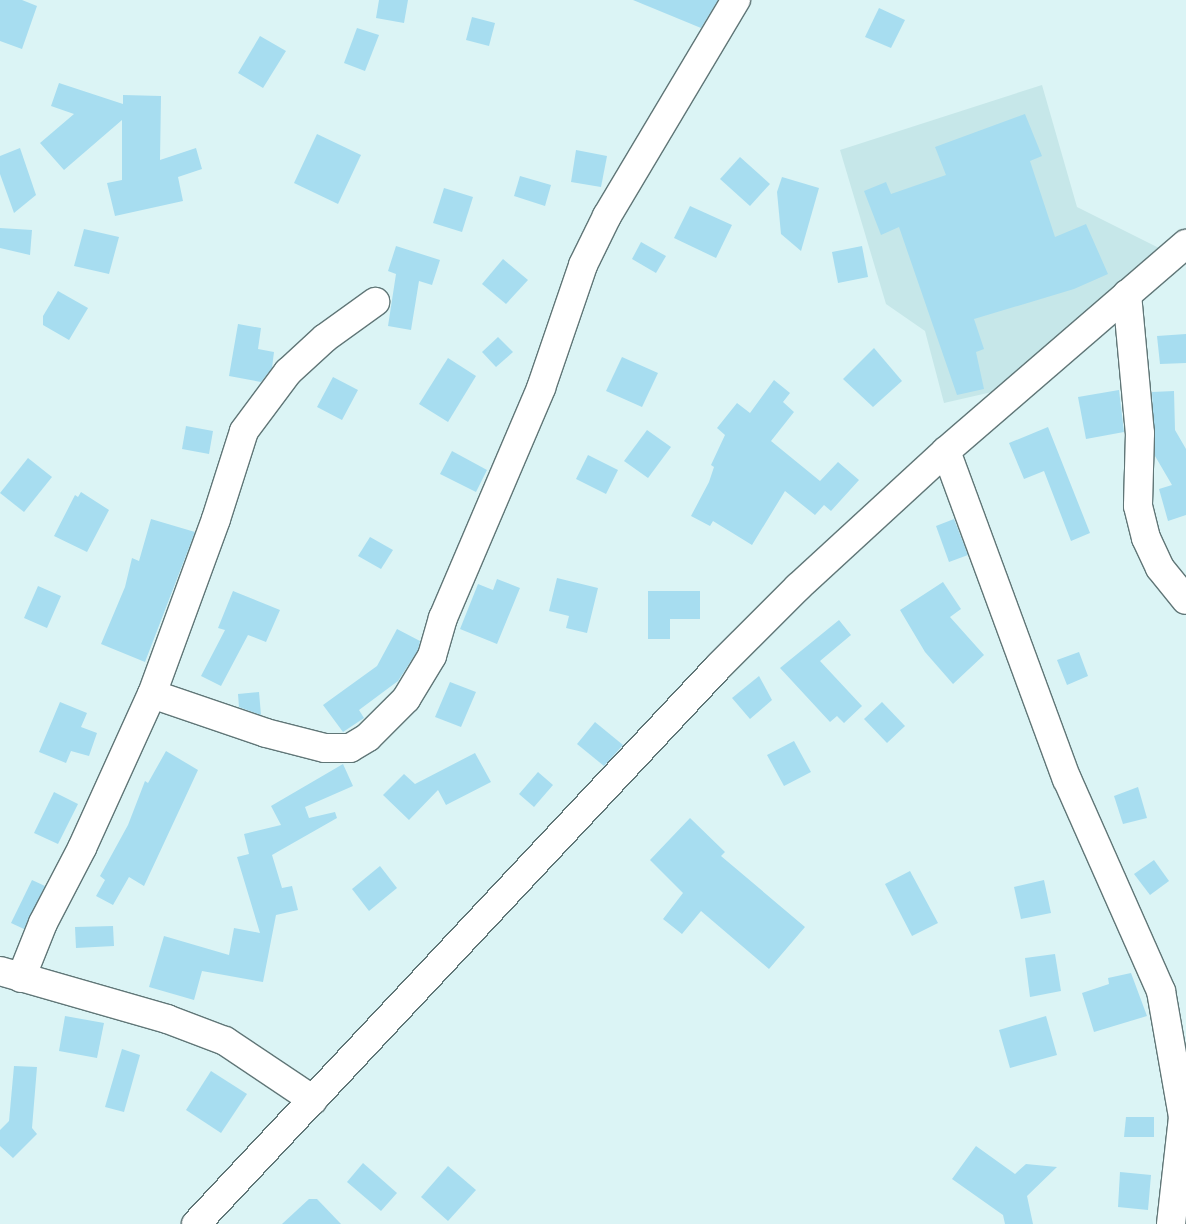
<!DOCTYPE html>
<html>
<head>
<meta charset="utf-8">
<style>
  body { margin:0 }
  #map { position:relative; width:1186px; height:1224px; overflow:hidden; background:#dbf4f5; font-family:"Exo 2",sans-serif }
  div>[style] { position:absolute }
  .built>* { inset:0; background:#c6e7e9 }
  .building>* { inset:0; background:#a7ddf0 }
  .roads { filter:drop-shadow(1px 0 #607677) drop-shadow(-1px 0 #607677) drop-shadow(0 1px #607677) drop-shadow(0 -1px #607677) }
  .street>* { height:28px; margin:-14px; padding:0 14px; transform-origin:14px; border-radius:14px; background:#fff }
  .secondary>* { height:28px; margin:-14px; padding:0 14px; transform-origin:14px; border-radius:14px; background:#fff }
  span { translate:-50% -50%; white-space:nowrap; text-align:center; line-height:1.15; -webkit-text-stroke:4px #fff; paint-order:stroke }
</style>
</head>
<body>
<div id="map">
  <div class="built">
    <i style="clip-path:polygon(1042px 85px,1077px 207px,1165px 251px,1005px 389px,944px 403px,925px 331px,886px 304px,840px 150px)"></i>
  </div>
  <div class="building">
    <i style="clip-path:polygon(0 0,22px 0,37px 6px,22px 49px,0 41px)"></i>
    <i style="clip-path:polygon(379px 0,408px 0,404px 23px,376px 18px)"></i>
    <i style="clip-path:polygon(633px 0,718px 0,701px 28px)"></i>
    <i style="clip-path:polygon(879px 8px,905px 20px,891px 48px,865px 37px)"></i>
    <i style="clip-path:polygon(472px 17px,495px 23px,489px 46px,466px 40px)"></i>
    <i style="clip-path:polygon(357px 28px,379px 35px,365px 71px,344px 63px)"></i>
    <i style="clip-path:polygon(260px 36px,286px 51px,263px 88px,238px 73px)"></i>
    <i style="clip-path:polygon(59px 83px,123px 104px,123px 95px,161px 96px,160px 160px,196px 148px,202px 169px,178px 177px,183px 201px,115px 216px,107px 183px,122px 180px,122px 120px,64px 170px,40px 143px,74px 114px,51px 106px)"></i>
    <i style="clip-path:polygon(1025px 114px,1042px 156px,1030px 161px,1055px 237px,1086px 224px,1108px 274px,1074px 289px,974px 319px,984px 349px,976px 352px,984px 389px,957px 395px,899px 227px,881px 235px,864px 191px,886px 182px,891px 194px,946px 175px,935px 147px)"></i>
    <i style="clip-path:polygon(317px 134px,361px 155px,338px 204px,294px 183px)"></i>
    <i style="clip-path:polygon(20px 148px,36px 195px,14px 213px,0 174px,0 156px)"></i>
    <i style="clip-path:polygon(576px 150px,607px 156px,601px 187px,571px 182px)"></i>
    <i style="clip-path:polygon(740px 157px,770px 184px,750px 206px,720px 179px)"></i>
    <i style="clip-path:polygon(520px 176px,551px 185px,545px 206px,514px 196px)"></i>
    <i style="clip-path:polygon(782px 177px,819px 188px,801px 251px,781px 234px,777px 192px)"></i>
    <i style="clip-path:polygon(444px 188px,473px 197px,462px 232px,433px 223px)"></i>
    <i style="clip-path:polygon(690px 206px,732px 225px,716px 258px,674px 238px)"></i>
    <i style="clip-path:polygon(0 228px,32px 230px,30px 255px,0 248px)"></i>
    <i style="clip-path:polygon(84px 229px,119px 237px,109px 274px,74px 266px)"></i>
    <i style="clip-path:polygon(641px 242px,666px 256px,656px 273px,632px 259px)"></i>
    <i style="clip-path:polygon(396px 246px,440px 260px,432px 285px,419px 281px,411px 330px,388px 326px,396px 274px,388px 271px)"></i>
    <i style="clip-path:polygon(862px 246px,868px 277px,838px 283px,832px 252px)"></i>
    <i style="clip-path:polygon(503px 259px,528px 280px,506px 304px,482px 284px)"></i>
    <i style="clip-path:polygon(58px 291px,88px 308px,69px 340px,43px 325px,43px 316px)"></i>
    <i style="clip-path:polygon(238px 324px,261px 328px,258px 349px,274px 352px,272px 368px,261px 382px,229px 376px)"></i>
    <i style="clip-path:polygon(1186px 334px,1186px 363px,1160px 364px,1157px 336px)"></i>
    <i style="clip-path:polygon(498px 337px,513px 352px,496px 367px,482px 352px)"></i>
    <i style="clip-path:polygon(874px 348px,902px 381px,873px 407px,843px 379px)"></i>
    <i style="clip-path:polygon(622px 357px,658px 373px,642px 407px,606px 391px)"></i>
    <i style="clip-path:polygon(448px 358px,476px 376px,448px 422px,419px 404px)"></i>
    <i style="clip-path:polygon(333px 377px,358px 390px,342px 420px,317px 407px)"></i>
    <i style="clip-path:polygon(774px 380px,790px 393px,783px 402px,794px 412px,771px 441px,820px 481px,838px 462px,859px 480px,831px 511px,824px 505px,815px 515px,785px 491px,752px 545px,713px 521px,710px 526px,691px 516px,709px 482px,714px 467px,711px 465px,725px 435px,717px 428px,737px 403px,750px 413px)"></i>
    <i style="clip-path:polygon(1119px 390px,1124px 432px,1086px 439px,1078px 397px)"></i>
    <i style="clip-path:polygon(1174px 391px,1175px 430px,1186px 449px,1186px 515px,1168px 521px,1159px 489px,1172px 485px,1155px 456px,1152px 392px)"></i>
    <i style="clip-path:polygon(186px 426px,213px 431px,209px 454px,182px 449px)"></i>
    <i style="clip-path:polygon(1048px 427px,1090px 533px,1071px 541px,1044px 471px,1024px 479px,1009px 443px)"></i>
    <i style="clip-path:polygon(647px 430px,671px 447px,648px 478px,624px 461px)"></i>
    <i style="clip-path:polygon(452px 451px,487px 470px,476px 492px,440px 474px)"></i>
    <i style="clip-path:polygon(588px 455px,618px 470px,606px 494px,576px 479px)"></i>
    <i style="clip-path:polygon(28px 458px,52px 477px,24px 512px,0 493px)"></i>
    <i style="clip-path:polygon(81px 492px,109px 510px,87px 552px,54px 536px,75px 495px,78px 497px)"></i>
    <i style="clip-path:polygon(151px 519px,195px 532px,145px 662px,101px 644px,125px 587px,132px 558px,139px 561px)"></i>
    <i style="clip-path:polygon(954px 519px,968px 555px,949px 562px,936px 526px)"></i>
    <i style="clip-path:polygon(370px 537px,393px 550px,381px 569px,358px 556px)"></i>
    <i style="clip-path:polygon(557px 578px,598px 588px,587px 633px,566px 628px,569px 616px,549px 611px)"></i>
    <i style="clip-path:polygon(497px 579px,520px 588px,497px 644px,460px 629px,478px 584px,493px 590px)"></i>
    <i style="clip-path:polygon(943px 582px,961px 609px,950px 617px,984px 655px,953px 684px,925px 652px,900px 610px)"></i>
    <i style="clip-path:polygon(38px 586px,61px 596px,47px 628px,24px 618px)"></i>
    <i style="clip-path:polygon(233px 591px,280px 610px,266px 642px,248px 635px,221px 686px,201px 676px,225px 630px,218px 628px)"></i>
    <i style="clip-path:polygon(648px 591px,700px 591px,700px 619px,670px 619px,670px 639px,648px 639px)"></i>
    <i style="clip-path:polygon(839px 620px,851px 635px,820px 661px,862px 706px,844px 723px,837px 716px,830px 722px,780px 668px)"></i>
    <i style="clip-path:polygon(397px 629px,420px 641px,418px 650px,398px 681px,359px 710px,364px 718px,343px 732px,323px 705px,377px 666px)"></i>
    <i style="clip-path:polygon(1079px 652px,1088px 676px,1067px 685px,1057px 660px)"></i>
    <i style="clip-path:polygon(759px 676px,772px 700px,750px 719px,732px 698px)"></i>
    <i style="clip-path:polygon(450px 682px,476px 692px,461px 727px,435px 717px)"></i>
    <i style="clip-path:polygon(259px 692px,261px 715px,239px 707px,238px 694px)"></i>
    <i style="clip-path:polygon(60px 702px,87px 713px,81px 727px,97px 733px,89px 756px,71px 751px,66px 763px,39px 752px)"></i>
    <i style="clip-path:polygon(882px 702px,905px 726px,887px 743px,864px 719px)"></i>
    <i style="clip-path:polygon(595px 722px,623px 745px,604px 766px,577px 744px)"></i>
    <i style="clip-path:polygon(794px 741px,811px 772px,784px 786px,767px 755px)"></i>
    <i style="clip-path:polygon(166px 751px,198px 770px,144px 886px,129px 877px,113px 905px,96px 896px,105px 880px,100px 876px,128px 825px,145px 781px,148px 783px)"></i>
    <i style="clip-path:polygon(475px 753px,491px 782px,446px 805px,438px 790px,409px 820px,383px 795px,404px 774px,415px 784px)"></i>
    <i style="clip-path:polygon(343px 764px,353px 786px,305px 807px,309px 818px,335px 812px,337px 818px,272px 855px,282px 888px,292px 886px,298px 910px,276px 915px,263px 982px,202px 971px,194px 1000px,149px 987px,164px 936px,229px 955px,234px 928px,260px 933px,237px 857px,249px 854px,244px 834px,281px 825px,271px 806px)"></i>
    <i style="clip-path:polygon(538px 772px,553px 785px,534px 807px,519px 794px)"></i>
    <i style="clip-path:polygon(1138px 787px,1147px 818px,1123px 824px,1114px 796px)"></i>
    <i style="clip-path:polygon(54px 792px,78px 804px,58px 844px,34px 833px)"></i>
    <i style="clip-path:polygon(690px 818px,725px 852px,721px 856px,805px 927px,769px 969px,701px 911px,682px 934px,663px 919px,683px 893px,650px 860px)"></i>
    <i style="clip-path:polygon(1154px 860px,1169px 881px,1150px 895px,1134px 874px)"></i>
    <i style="clip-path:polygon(380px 866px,397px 888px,369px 911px,352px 889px)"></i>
    <i style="clip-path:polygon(910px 871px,938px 923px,912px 936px,885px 884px)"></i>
    <i style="clip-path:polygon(32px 880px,45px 886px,24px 929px,11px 923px)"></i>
    <i style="clip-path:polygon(1044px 880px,1051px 913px,1021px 919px,1014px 887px)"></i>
    <i style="clip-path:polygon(113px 926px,114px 946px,76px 948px,75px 927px)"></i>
    <i style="clip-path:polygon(1055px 954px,1061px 991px,1030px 997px,1025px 958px)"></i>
    <i style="clip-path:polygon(1131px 973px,1147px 1016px,1094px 1032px,1082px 993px,1109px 984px,1108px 978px)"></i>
    <i style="clip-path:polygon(65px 1016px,104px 1023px,97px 1058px,59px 1051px)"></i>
    <i style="clip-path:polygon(1046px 1016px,1057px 1055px,1010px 1068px,999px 1030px)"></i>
    <i style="clip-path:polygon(122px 1049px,140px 1055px,124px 1112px,105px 1107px)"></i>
    <i style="clip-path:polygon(14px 1066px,37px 1067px,32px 1128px,37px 1134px,13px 1158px,0 1146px,0 1130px,9px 1121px)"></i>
    <i style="clip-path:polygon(211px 1071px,247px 1094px,221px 1133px,186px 1110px)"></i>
    <i style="clip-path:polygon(1126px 1117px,1154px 1117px,1154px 1137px,1124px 1137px)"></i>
    <i style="clip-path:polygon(976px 1146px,1015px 1174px,1026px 1164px,1057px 1167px,1027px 1196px,1033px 1224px,1005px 1224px,1003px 1215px,952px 1179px)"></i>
    <i style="clip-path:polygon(363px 1163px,397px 1193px,381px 1211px,347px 1182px)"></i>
    <i style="clip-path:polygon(448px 1166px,476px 1190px,448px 1221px,421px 1197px)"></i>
    <i style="clip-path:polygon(1120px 1172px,1151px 1175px,1148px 1210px,1118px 1207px)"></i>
    <i style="clip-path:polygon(309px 1199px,317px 1199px,341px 1224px,282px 1224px)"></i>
  </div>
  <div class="roads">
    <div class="street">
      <i style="left:1127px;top:294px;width:140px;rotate:84.7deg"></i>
      <i style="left:1140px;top:433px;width:73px;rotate:91.6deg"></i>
      <i style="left:1138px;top:506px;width:33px;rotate:76deg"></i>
      <i style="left:1146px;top:538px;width:33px;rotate:65deg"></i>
      <i style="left:1160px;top:568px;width:41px;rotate:50.9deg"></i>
      <i style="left:946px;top:451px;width:350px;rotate:69.8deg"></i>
      <i style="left:1067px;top:779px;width:232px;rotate:66.1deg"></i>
      <i style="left:1161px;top:991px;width:128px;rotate:80.1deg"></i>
      <i style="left:1183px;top:1117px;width:108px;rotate:96.4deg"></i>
      <i style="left:152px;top:694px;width:120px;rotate:18.9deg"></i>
      <i style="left:266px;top:733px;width:61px;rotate:14.3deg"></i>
      <i style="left:325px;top:748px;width:25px"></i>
      <i style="left:350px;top:748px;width:21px;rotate:-31deg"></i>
      <i style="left:368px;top:737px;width:54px;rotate:-45deg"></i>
      <i style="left:406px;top:699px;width:50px;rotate:-58.8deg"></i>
      <i style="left:432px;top:656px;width:40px;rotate:-74deg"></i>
      <i style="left:443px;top:618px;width:250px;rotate:-66.9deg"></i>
      <i style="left:541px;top:388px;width:130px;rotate:-71.1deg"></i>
      <i style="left:583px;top:265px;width:55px;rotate:-63.9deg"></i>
      <i style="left:607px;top:216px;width:252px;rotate:-59.2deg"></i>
      <i style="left:0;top:971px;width:174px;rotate:16deg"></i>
      <i style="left:167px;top:1019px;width:62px;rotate:20.8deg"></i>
      <i style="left:225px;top:1041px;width:106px;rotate:33.8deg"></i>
      <i style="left:21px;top:978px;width:59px;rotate:-68.2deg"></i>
      <i style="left:43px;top:923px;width:85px;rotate:-62.5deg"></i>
      <i style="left:82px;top:848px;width:169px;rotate:-65.6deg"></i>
      <i style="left:152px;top:694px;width:186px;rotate:-69.9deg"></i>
      <i style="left:216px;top:519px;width:92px;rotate:-72.3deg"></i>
      <i style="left:244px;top:431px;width:74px;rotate:-53.3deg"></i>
      <i style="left:288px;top:372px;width:50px;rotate:-42.6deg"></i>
      <i style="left:325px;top:338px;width:62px;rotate:-35.8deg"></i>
    </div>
    <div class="secondary">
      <i style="left:196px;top:1224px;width:766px;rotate:-46.85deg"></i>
      <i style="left:720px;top:665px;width:110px;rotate:-45deg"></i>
      <i style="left:798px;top:587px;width:201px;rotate:-42.6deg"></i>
      <i style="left:946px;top:451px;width:317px;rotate:-40.8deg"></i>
    </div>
  </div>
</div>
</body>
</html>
